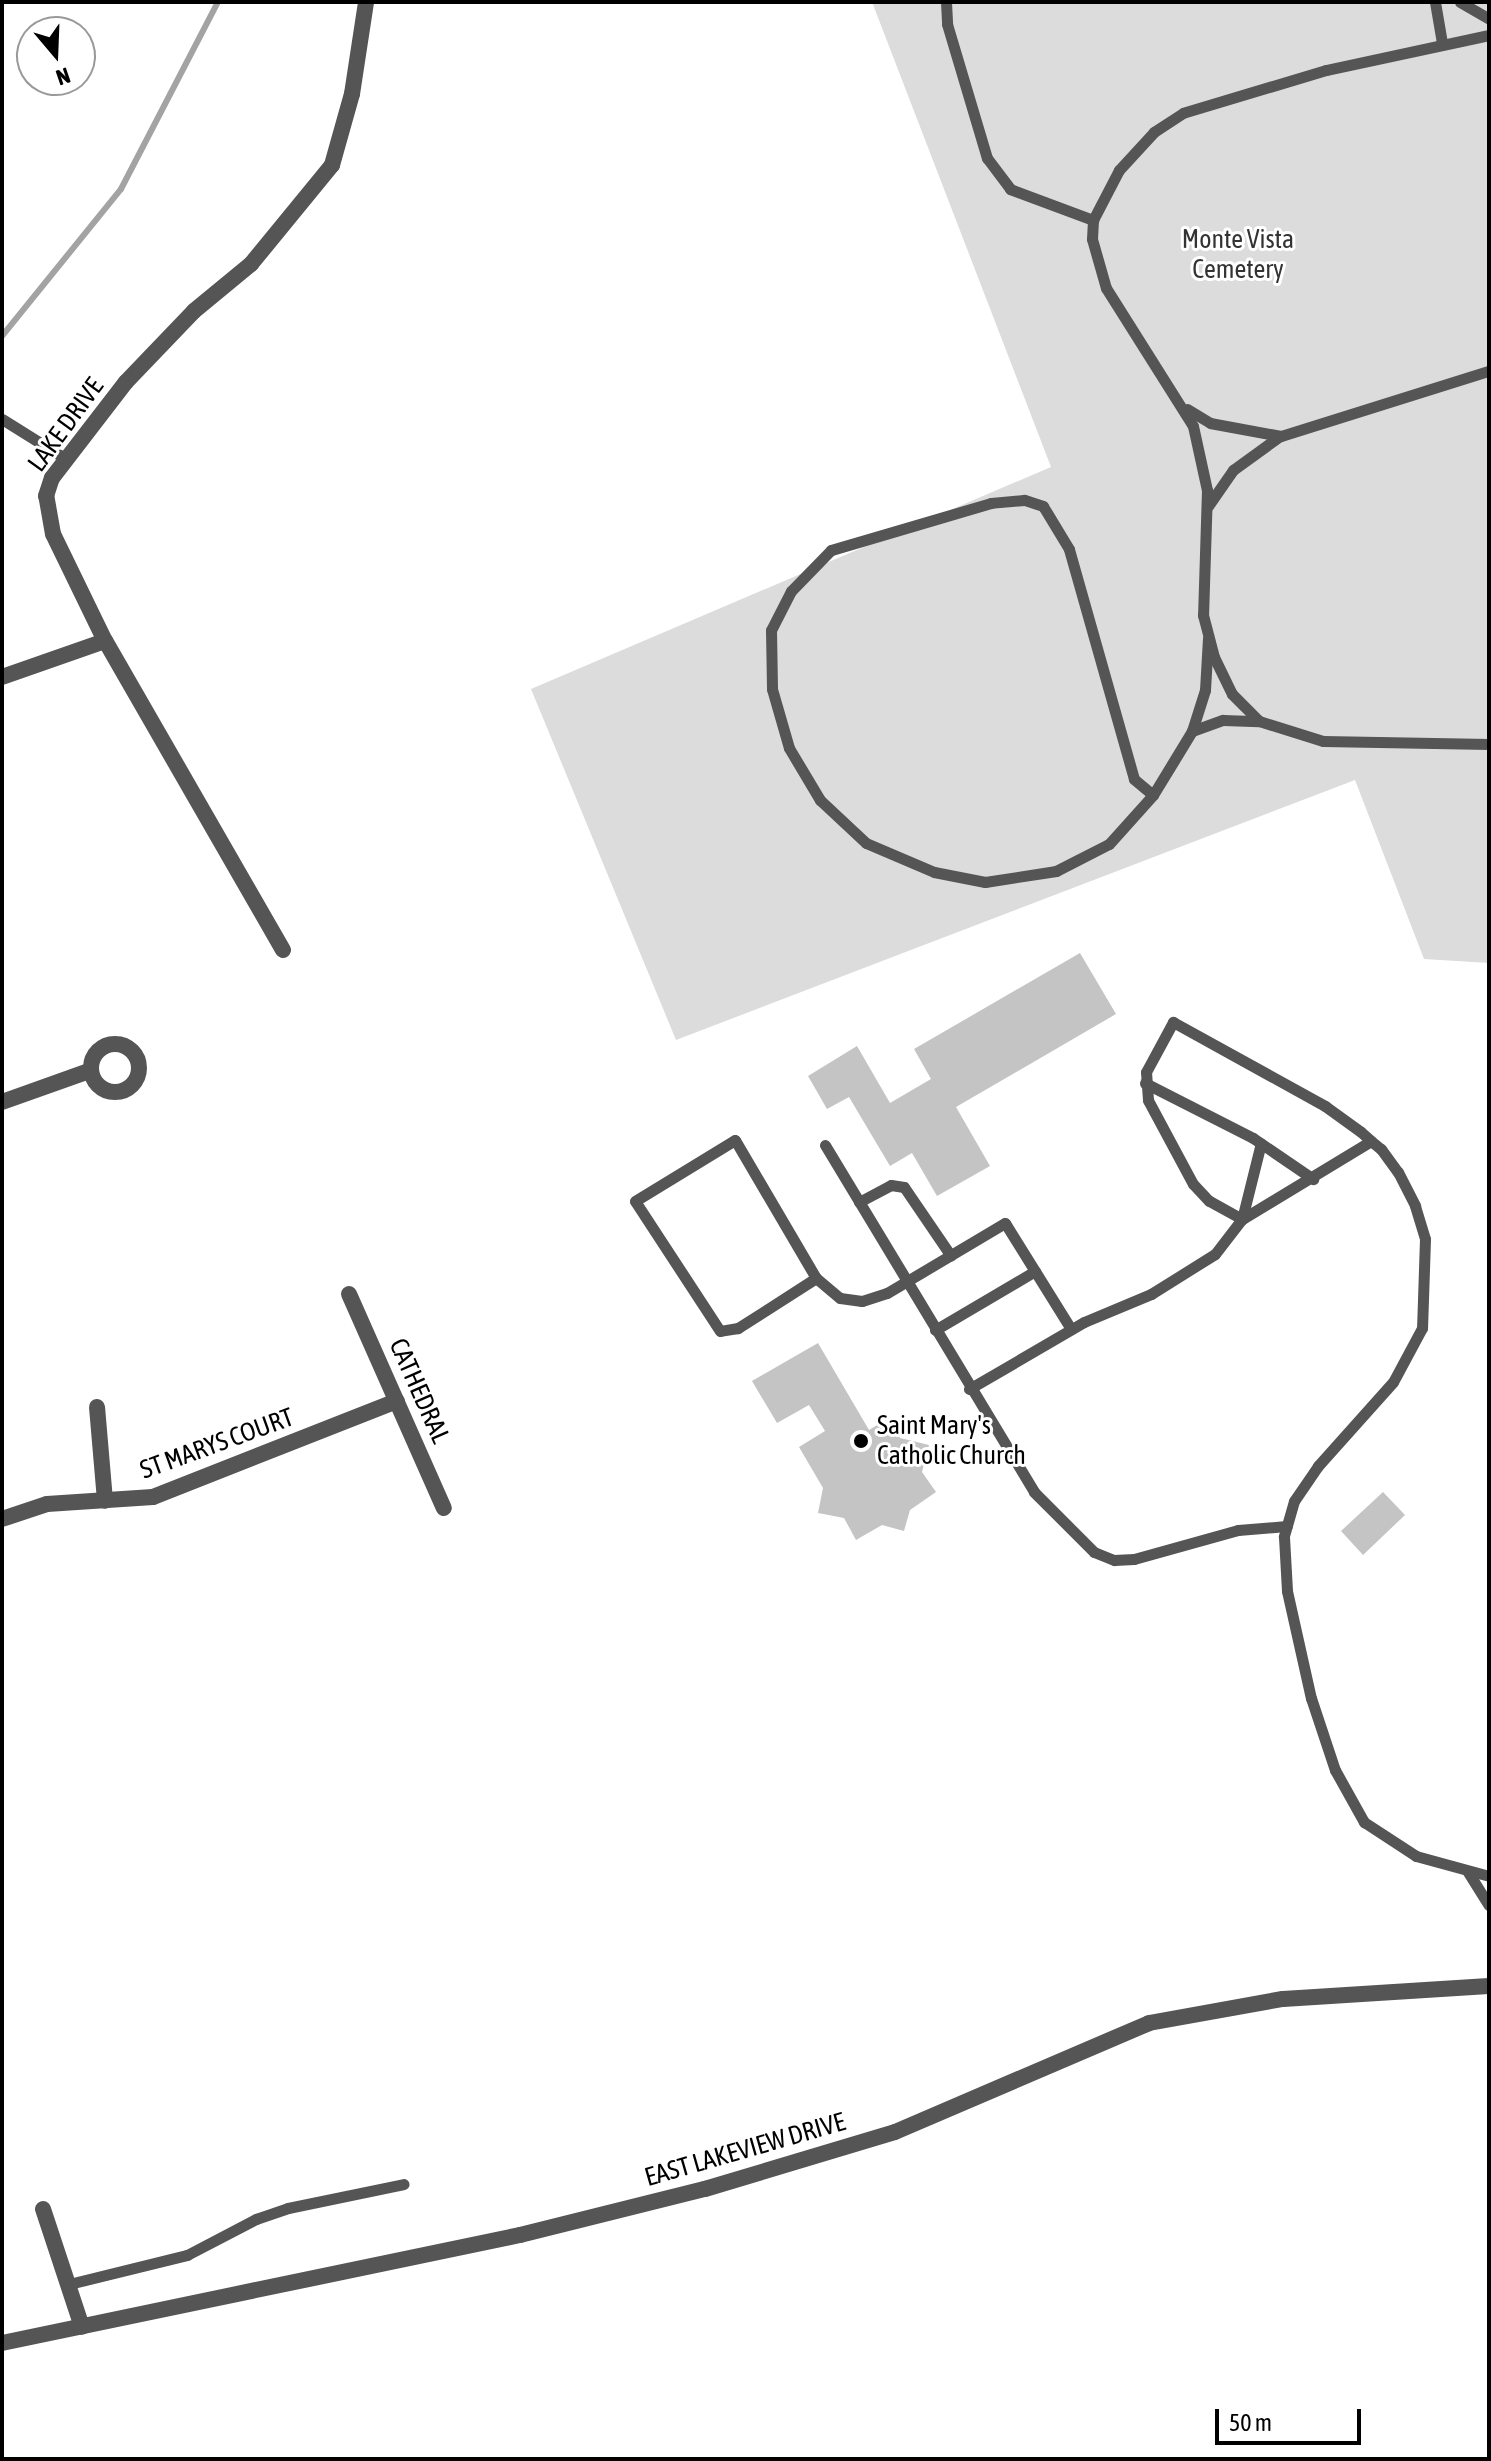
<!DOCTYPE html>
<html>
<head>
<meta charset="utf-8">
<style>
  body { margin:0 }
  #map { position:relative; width:1491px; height:2461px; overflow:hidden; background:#fff; font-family:"Asap Condensed",sans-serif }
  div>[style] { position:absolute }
  .green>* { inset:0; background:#dcdcdc }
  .stream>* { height:6px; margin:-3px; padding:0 3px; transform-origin:3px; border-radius:3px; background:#a3a3a3 }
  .building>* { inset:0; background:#c4c4c4 }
  .service>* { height:11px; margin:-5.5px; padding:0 5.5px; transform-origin:5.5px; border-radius:5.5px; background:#555 }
  .minor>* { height:16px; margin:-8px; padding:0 8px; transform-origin:8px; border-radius:8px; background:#555 }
  .minor>.ring { margin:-8px; padding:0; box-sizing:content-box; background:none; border:16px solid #555; border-radius:50% }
  .tertiary>* { height:16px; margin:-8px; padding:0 8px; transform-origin:8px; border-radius:8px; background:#555 }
  .dots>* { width:22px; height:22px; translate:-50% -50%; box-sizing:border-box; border:4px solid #fff; border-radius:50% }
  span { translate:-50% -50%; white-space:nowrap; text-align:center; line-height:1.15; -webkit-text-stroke:6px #fff; paint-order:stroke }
  .park-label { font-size:26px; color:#333 }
  .street-label { font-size:26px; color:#000 }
  .poi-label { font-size:26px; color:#000 }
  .left { translate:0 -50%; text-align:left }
  .frame { position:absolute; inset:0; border:4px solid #000; pointer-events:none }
  .north { position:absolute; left:16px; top:16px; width:80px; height:80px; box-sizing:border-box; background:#fff; border:2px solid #999; border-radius:50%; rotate:161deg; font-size:22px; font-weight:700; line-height:32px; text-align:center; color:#000 }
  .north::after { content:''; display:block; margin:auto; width:28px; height:36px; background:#000; clip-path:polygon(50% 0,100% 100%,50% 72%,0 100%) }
  .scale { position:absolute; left:1215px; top:2409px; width:146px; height:36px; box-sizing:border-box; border:4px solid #000; border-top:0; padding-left:10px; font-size:24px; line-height:28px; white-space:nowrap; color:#000; -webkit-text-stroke:6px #fff; paint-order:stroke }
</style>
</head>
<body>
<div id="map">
  <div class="green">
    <i style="clip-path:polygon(872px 2px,1489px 2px,1489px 963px,1424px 959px,1355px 780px,676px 1040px,531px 689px,1051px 467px)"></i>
  </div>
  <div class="stream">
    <i style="left:2px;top:336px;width:189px;rotate:-51deg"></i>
    <i style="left:121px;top:189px;width:211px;rotate:-62.6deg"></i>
  </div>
  <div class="building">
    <i style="clip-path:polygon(1080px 953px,1116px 1014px,956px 1107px,990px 1166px,937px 1196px,912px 1153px,890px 1166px,849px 1097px,827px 1109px,808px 1076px,857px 1046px,890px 1103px,931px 1079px,914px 1049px)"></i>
    <i style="clip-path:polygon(818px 1343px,869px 1430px,889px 1418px,900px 1438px,929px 1445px,922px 1472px,936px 1492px,910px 1510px,904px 1531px,882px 1525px,856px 1540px,844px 1518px,818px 1513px,823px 1488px,799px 1447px,825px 1431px,809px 1405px,777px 1423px,752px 1381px)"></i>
    <i style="clip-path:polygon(1383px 1492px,1405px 1515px,1363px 1555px,1341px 1531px)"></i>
  </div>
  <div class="service">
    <i style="left:946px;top:2px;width:22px;rotate:87deg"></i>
    <i style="left:947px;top:24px;width:140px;rotate:73.4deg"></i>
    <i style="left:987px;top:158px;width:39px;rotate:53deg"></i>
    <i style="left:1010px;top:189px;width:89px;rotate:20.5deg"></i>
    <i style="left:1435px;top:2px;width:42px;rotate:80.3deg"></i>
    <i style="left:1460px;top:2px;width:34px;rotate:30deg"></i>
    <i style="left:1489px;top:35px;width:167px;rotate:167.9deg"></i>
    <i style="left:1326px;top:70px;width:149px;rotate:163.3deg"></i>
    <i style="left:1183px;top:113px;width:35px;rotate:147deg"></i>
    <i style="left:1154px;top:132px;width:52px;rotate:132.6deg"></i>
    <i style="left:1119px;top:170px;width:56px;rotate:117.5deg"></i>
    <i style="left:1093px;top:220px;width:19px;rotate:93deg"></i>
    <i style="left:1092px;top:239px;width:51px;rotate:74.1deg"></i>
    <i style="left:1106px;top:288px;width:163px;rotate:57.8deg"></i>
    <i style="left:1193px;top:426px;width:66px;rotate:77.7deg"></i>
    <i style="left:1207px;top:490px;width:125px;rotate:91.8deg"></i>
    <i style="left:1203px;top:615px;width:43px;rotate:75.3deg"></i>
    <i style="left:1214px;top:657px;width:41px;rotate:64.1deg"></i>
    <i style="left:1232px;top:694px;width:38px;rotate:45deg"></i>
    <i style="left:1259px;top:721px;width:67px;rotate:17.4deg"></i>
    <i style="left:1323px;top:741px;width:166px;rotate:1deg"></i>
    <i style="left:1187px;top:409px;width:27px;rotate:31deg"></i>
    <i style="left:1210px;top:423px;width:72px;rotate:10.4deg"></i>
    <i style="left:1281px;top:436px;width:218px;rotate:-17.4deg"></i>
    <i style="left:2px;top:419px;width:75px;rotate:32deg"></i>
    <i style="left:1208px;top:506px;width:44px;rotate:-55.2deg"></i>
    <i style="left:1233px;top:470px;width:58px;rotate:-35.9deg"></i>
    <i style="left:1192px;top:731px;width:33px;rotate:-20deg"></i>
    <i style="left:1223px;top:720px;width:36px;rotate:2deg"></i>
    <i style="left:1153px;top:795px;width:25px;rotate:-140deg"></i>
    <i style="left:1134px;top:779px;width:239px;rotate:-105.8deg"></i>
    <i style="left:1069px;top:549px;width:50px;rotate:-121.2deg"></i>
    <i style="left:1043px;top:506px;width:20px;rotate:-162deg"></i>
    <i style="left:1024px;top:500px;width:33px;rotate:175deg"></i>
    <i style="left:991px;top:503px;width:167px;rotate:163.6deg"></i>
    <i style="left:831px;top:550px;width:57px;rotate:134.3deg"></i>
    <i style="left:791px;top:591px;width:44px;rotate:117.1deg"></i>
    <i style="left:771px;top:630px;width:59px;rotate:89deg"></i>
    <i style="left:772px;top:689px;width:61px;rotate:73.9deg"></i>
    <i style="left:789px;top:748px;width:61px;rotate:59.2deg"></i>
    <i style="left:820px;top:800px;width:63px;rotate:43.1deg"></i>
    <i style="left:866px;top:843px;width:74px;rotate:23.1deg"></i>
    <i style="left:934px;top:872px;width:52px;rotate:11.1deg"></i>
    <i style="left:985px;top:882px;width:72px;rotate:-8.8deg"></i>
    <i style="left:1056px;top:871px;width:59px;rotate:-27deg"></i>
    <i style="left:1109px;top:844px;width:66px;rotate:-48.1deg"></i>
    <i style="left:1153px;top:795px;width:75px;rotate:-58.6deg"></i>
    <i style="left:1192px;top:731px;width:43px;rotate:-72.4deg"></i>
    <i style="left:1205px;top:690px;width:52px;rotate:-86.7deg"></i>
    <i style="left:1145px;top:1083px;width:121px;rotate:27deg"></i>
    <i style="left:1253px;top:1138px;width:73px;rotate:34.3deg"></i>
    <i style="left:1371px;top:1141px;width:151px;rotate:148.8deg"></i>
    <i style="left:1242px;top:1219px;width:38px;rotate:-151deg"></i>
    <i style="left:1209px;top:1201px;width:23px;rotate:-133deg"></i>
    <i style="left:1193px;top:1184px;width:95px;rotate:-118.2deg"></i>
    <i style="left:1148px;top:1100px;width:28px;rotate:-94deg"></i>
    <i style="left:1146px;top:1072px;width:57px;rotate:-61.6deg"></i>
    <i style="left:1173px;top:1022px;width:174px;rotate:28.9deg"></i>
    <i style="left:1325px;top:1106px;width:44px;rotate:35.8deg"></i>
    <i style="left:1361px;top:1132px;width:13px;rotate:42deg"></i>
    <i style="left:1371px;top:1141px;width:13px;rotate:39deg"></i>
    <i style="left:1381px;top:1149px;width:29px;rotate:54deg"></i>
    <i style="left:1398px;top:1172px;width:38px;rotate:63deg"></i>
    <i style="left:1415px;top:1206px;width:34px;rotate:73deg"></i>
    <i style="left:1425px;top:1239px;width:89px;rotate:91.9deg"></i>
    <i style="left:1422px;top:1328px;width:61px;rotate:118.2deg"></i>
    <i style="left:1393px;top:1382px;width:113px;rotate:131.8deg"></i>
    <i style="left:1318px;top:1466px;width:42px;rotate:124.4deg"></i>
    <i style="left:1294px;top:1501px;width:37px;rotate:106deg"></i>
    <i style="left:1284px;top:1537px;width:54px;rotate:86.8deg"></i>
    <i style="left:1287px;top:1591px;width:110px;rotate:77.4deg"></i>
    <i style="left:1311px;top:1698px;width:76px;rotate:71.6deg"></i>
    <i style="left:1335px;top:1770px;width:60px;rotate:60.9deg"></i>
    <i style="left:1364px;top:1822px;width:62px;rotate:33.2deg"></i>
    <i style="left:1416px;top:1856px;width:76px;rotate:15.3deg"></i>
    <i style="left:825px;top:1145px;width:405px;rotate:58.9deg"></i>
    <i style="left:1034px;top:1492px;width:85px;rotate:45deg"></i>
    <i style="left:1094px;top:1552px;width:22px;rotate:22deg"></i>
    <i style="left:1114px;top:1560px;width:20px;rotate:-3deg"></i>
    <i style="left:1134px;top:1559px;width:108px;rotate:-15.6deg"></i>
    <i style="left:1238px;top:1530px;width:49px;rotate:-4.7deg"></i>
    <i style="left:859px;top:1202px;width:36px;rotate:-28deg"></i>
    <i style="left:891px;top:1185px;width:13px;rotate:9deg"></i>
    <i style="left:904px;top:1187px;width:83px;rotate:55.7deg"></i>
    <i style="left:816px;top:1278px;width:93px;rotate:147.3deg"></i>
    <i style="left:738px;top:1328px;width:18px;rotate:171deg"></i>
    <i style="left:720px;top:1331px;width:155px;rotate:-123.2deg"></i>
    <i style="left:635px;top:1201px;width:117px;rotate:-31.4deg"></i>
    <i style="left:735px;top:1140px;width:160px;rotate:59.6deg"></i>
    <i style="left:816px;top:1278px;width:31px;rotate:40deg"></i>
    <i style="left:840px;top:1298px;width:22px;rotate:8deg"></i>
    <i style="left:862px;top:1301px;width:26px;rotate:-18deg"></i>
    <i style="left:887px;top:1293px;width:137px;rotate:-30.7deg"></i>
    <i style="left:1005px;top:1223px;width:125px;rotate:58.1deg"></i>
    <i style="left:935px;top:1330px;width:116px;rotate:-30.5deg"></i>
    <i style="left:969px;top:1389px;width:133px;rotate:-30.2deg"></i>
    <i style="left:1084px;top:1322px;width:73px;rotate:-22.7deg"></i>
    <i style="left:1151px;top:1294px;width:75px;rotate:-32deg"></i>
    <i style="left:1215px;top:1254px;width:44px;rotate:-52.4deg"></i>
    <i style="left:1242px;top:1219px;width:78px;rotate:-76deg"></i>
    <i style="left:1468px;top:1872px;width:39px;rotate:58deg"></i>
    <i style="left:69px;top:2284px;width:122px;rotate:-13.8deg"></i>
    <i style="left:187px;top:2255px;width:78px;rotate:-27.6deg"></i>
    <i style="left:256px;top:2219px;width:34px;rotate:-19deg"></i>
    <i style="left:288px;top:2208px;width:118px;rotate:-11.7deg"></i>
  </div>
  <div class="minor">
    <i style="left:2px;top:677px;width:109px;rotate:-19.3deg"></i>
    <i style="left:283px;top:950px;width:357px;rotate:-119.9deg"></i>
    <i style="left:105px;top:641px;width:119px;rotate:-115.9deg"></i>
    <i style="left:53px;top:534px;width:39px;rotate:-100deg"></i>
    <i style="left:46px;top:496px;width:19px;rotate:-72deg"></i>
    <i style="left:52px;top:478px;width:121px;rotate:-52.4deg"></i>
    <i style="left:126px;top:382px;width:98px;rotate:-46.2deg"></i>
    <i style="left:194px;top:311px;width:74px;rotate:-39.5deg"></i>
    <i style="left:251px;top:264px;width:128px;rotate:-50.7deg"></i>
    <i style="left:332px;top:165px;width:74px;rotate:-74.3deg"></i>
    <i style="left:352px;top:94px;width:93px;rotate:-81.3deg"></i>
    <i class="ring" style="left:91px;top:1044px;width:32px;height:32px"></i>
    <i style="left:2px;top:1102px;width:92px;rotate:-19.6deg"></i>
    <i style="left:349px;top:1294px;width:234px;rotate:66.1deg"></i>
    <i style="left:97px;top:1407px;width:94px;rotate:85.1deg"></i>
    <i style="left:2px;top:1519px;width:47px;rotate:-18.4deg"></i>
    <i style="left:47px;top:1504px;width:106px;rotate:-3.8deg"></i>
    <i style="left:153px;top:1497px;width:262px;rotate:-21.5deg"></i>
    <i style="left:43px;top:2209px;width:124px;rotate:71.7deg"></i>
  </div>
  <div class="tertiary">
    <i style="left:2px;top:2343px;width:529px;rotate:-11.78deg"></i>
    <i style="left:520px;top:2235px;width:191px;rotate:-14deg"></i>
    <i style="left:705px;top:2189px;width:198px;rotate:-16.7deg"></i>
    <i style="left:895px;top:2132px;width:276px;rotate:-23.2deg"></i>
    <i style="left:1149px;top:2023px;width:136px;rotate:-10.2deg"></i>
    <i style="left:1283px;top:1999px;width:206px;rotate:-3.6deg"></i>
  </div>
  <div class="dots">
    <i style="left:861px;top:1441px;background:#000"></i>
  </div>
  <div class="park-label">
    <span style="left:1238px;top:255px">Monte Vista<br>Cemetery</span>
  </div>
  <div class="street-label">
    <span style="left:66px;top:425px;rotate:-54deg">LAKE DRIVE</span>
    <span style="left:419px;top:1391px;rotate:66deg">CATHEDRAL</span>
    <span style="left:217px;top:1444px;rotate:-20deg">ST MARYS COURT</span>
    <span style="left:745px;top:2150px;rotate:-16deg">EAST LAKEVIEW DRIVE</span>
  </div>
  <div class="poi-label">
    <span class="left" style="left:877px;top:1441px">Saint Mary's<br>Catholic Church</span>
  </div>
  <div class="frame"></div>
  <div class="north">N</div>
  <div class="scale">50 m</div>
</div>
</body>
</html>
